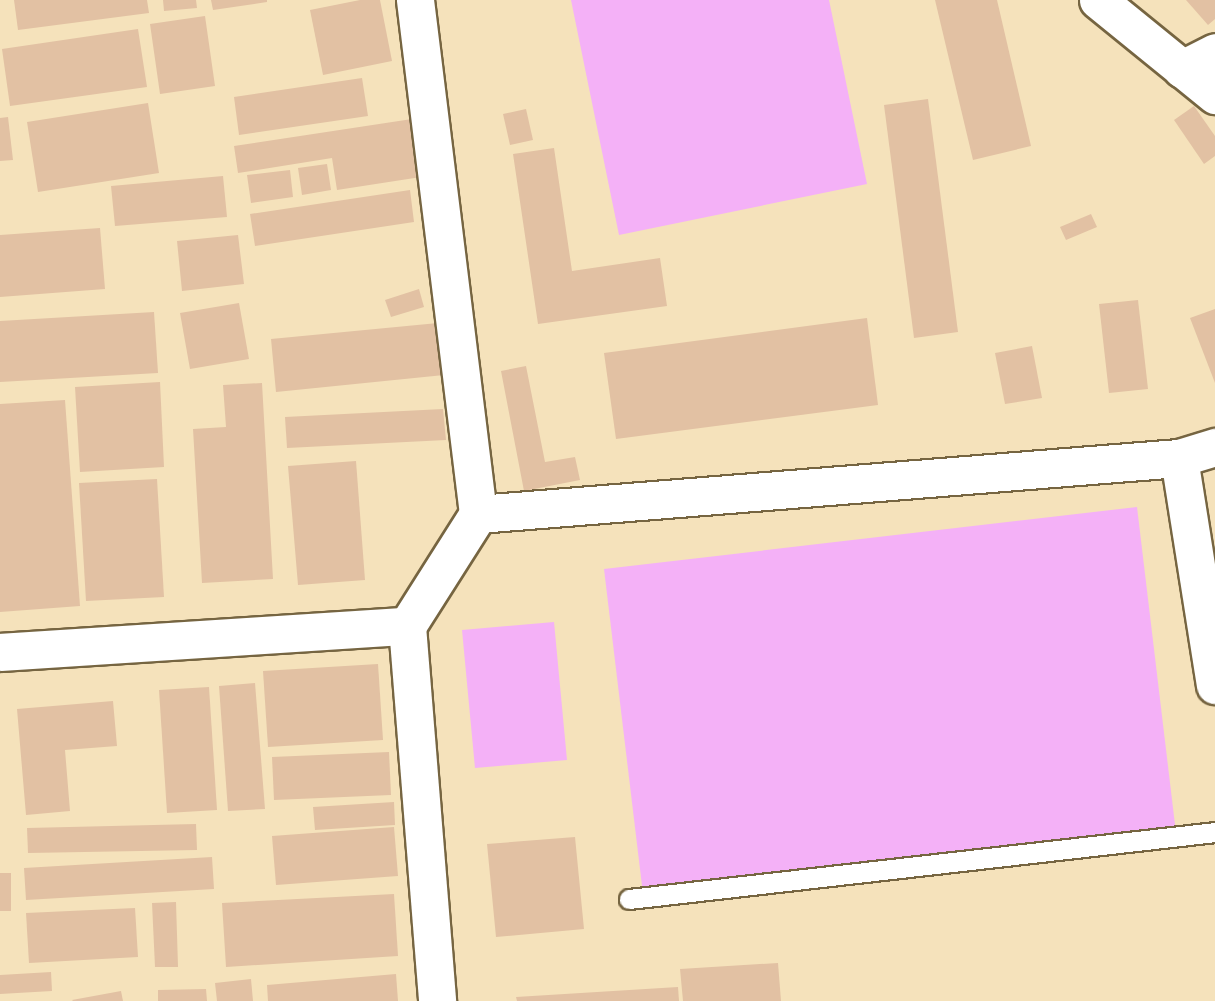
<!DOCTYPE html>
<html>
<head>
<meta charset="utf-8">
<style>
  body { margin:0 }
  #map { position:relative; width:1215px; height:1001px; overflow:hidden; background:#f5e2bb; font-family:"DejaVu Sans",sans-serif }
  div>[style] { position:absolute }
  .green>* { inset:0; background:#f4b1f7 }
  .building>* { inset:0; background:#e2c1a3 }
  .roads { filter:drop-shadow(2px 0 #766541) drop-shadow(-2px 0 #766541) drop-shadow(0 2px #766541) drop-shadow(0 -2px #766541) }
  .service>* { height:19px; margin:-9.5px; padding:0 9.5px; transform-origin:9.5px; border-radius:9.5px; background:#fff }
  .minor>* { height:37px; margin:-18.5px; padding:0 18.5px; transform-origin:18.5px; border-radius:18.5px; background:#fff }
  span { translate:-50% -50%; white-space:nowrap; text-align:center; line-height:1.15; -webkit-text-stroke:5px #fcf1d9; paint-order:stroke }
</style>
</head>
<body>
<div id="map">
  <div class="green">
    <i style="clip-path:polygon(571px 0,829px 0,867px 184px,619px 235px)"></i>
    <i style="clip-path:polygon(1137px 507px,1176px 833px,643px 894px,604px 569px)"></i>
    <i style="clip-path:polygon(554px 622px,567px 760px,475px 768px,462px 630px)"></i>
  </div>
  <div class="building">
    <i style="clip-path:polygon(14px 0,147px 0,149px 13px,18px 30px)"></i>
    <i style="clip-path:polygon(163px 0,196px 0,197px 8px,164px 11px)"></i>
    <i style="clip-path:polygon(211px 0,267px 0,267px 2px,213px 10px)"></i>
    <i style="clip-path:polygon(360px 0,380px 0,392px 61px,323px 75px,310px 10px)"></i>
    <i style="clip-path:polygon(935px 0,997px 0,1031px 146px,973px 160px)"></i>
    <i style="clip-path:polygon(1186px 0,1215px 0,1215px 19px,1208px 25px)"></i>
    <i style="clip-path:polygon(205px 16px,215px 86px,160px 94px,150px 24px)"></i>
    <i style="clip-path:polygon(138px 29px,147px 87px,10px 106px,2px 49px)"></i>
    <i style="clip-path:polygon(362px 78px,368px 116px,239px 135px,234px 97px)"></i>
    <i style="clip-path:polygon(928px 99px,958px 332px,914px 338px,884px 105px)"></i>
    <i style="clip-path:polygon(148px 103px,159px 173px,38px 192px,27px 122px)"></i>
    <i style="clip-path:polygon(1194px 106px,1215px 136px,1215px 156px,1204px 164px,1174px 120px)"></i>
    <i style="clip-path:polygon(526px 109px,533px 140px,510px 145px,503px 114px)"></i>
    <i style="clip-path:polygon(8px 117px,13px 160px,0 161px,0 118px)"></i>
    <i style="clip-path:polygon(412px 119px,421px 177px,337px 190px,332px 158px,238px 173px,234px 146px)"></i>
    <i style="clip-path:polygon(554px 148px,572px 271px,660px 258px,667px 306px,538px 324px,513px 154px)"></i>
    <i style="clip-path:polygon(327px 164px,331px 190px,302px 195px,298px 168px)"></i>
    <i style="clip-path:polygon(290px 170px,293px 197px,251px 203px,247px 175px)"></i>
    <i style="clip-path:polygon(223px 176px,227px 217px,115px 226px,111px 186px)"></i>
    <i style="clip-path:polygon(410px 190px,414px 222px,255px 246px,250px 214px)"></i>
    <i style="clip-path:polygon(1091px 214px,1097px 227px,1066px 240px,1060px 227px)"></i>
    <i style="clip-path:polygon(100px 228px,105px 289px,0 297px,0 235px)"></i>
    <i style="clip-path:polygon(238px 235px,244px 284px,182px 291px,177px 241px)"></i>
    <i style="clip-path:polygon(419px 289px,424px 307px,391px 317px,385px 300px)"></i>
    <i style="clip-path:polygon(1138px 300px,1148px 389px,1109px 393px,1099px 304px)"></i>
    <i style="clip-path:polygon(239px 303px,249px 359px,190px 369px,180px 313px)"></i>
    <i style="clip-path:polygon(1215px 309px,1215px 383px,1190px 318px)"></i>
    <i style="clip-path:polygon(154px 312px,158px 373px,0 382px,0 321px)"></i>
    <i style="clip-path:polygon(867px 318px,878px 405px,616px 439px,604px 353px)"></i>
    <i style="clip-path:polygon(438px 323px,444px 375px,276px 392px,271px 339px)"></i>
    <i style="clip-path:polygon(1032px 346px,1042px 398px,1005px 404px,995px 353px)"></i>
    <i style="clip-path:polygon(526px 366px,545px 462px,575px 457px,580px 480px,524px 491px,501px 371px)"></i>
    <i style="clip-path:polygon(160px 382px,164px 467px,80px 472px,75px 387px)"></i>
    <i style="clip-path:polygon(262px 383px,273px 579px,202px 583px,193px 429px,226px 427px,223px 385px)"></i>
    <i style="clip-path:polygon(65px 400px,80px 606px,0 612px,0 404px)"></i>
    <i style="clip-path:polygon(443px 409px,446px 440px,287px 448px,285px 417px)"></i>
    <i style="clip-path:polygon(356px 461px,365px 580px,298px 585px,288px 466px)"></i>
    <i style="clip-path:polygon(157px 479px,164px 597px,86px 601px,79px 483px)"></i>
    <i style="clip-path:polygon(378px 664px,383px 740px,268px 747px,263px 671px)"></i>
    <i style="clip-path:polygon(255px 683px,265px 809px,228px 811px,219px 686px)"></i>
    <i style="clip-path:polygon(209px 687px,217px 810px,167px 813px,159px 690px)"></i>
    <i style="clip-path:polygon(113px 701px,117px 746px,65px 750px,70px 811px,26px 815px,17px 709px)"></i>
    <i style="clip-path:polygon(389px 752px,391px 795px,274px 800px,272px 757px)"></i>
    <i style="clip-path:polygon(394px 802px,395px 825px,315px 830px,313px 807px)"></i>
    <i style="clip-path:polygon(196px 824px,197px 850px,28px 853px,27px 828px)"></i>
    <i style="clip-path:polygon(394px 827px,398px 876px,276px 885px,272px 836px)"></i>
    <i style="clip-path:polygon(575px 837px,584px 929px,496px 937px,487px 844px)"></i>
    <i style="clip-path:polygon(212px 857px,214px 889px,26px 900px,24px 868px)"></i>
    <i style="clip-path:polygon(0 873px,11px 873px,11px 911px,0 911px)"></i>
    <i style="clip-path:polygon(394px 894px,398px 956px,226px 967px,222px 903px)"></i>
    <i style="clip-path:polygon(176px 902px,178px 967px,155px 967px,152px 903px)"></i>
    <i style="clip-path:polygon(135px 908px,138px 957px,29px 963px,26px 913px)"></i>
    <i style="clip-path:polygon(778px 963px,781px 1001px,683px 1001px,680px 969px)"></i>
    <i style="clip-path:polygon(51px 972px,52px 991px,0 994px,0 975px)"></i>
    <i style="clip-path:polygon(396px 974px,398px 1001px,268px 1001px,267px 985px)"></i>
    <i style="clip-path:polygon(251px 979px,253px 1001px,217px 1001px,215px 983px)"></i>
    <i style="clip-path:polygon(678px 987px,679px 1001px,517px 1001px,516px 997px)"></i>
    <i style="clip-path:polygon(206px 989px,207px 1001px,158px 1001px,158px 990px)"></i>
    <i style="clip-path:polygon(121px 991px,123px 1001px,73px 1001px,72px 1000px)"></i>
  </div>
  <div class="roads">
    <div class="service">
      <i style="left:629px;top:899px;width:590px;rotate:-6.52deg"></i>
    </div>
    <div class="minor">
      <i style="left:415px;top:0;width:518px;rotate:83.01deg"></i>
      <i style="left:478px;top:514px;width:133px;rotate:122.4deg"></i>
      <i style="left:407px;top:626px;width:376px;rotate:85.4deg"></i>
      <i style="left:1098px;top:0;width:151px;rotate:39.1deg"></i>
      <i style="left:1182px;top:69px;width:37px;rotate:-27deg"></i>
      <i style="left:1179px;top:458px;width:230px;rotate:81deg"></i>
      <i style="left:478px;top:514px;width:703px;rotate:-4.57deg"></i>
      <i style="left:1179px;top:458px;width:38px;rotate:-17deg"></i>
      <i style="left:0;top:652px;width:408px;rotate:-3.7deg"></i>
    </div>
  </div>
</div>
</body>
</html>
